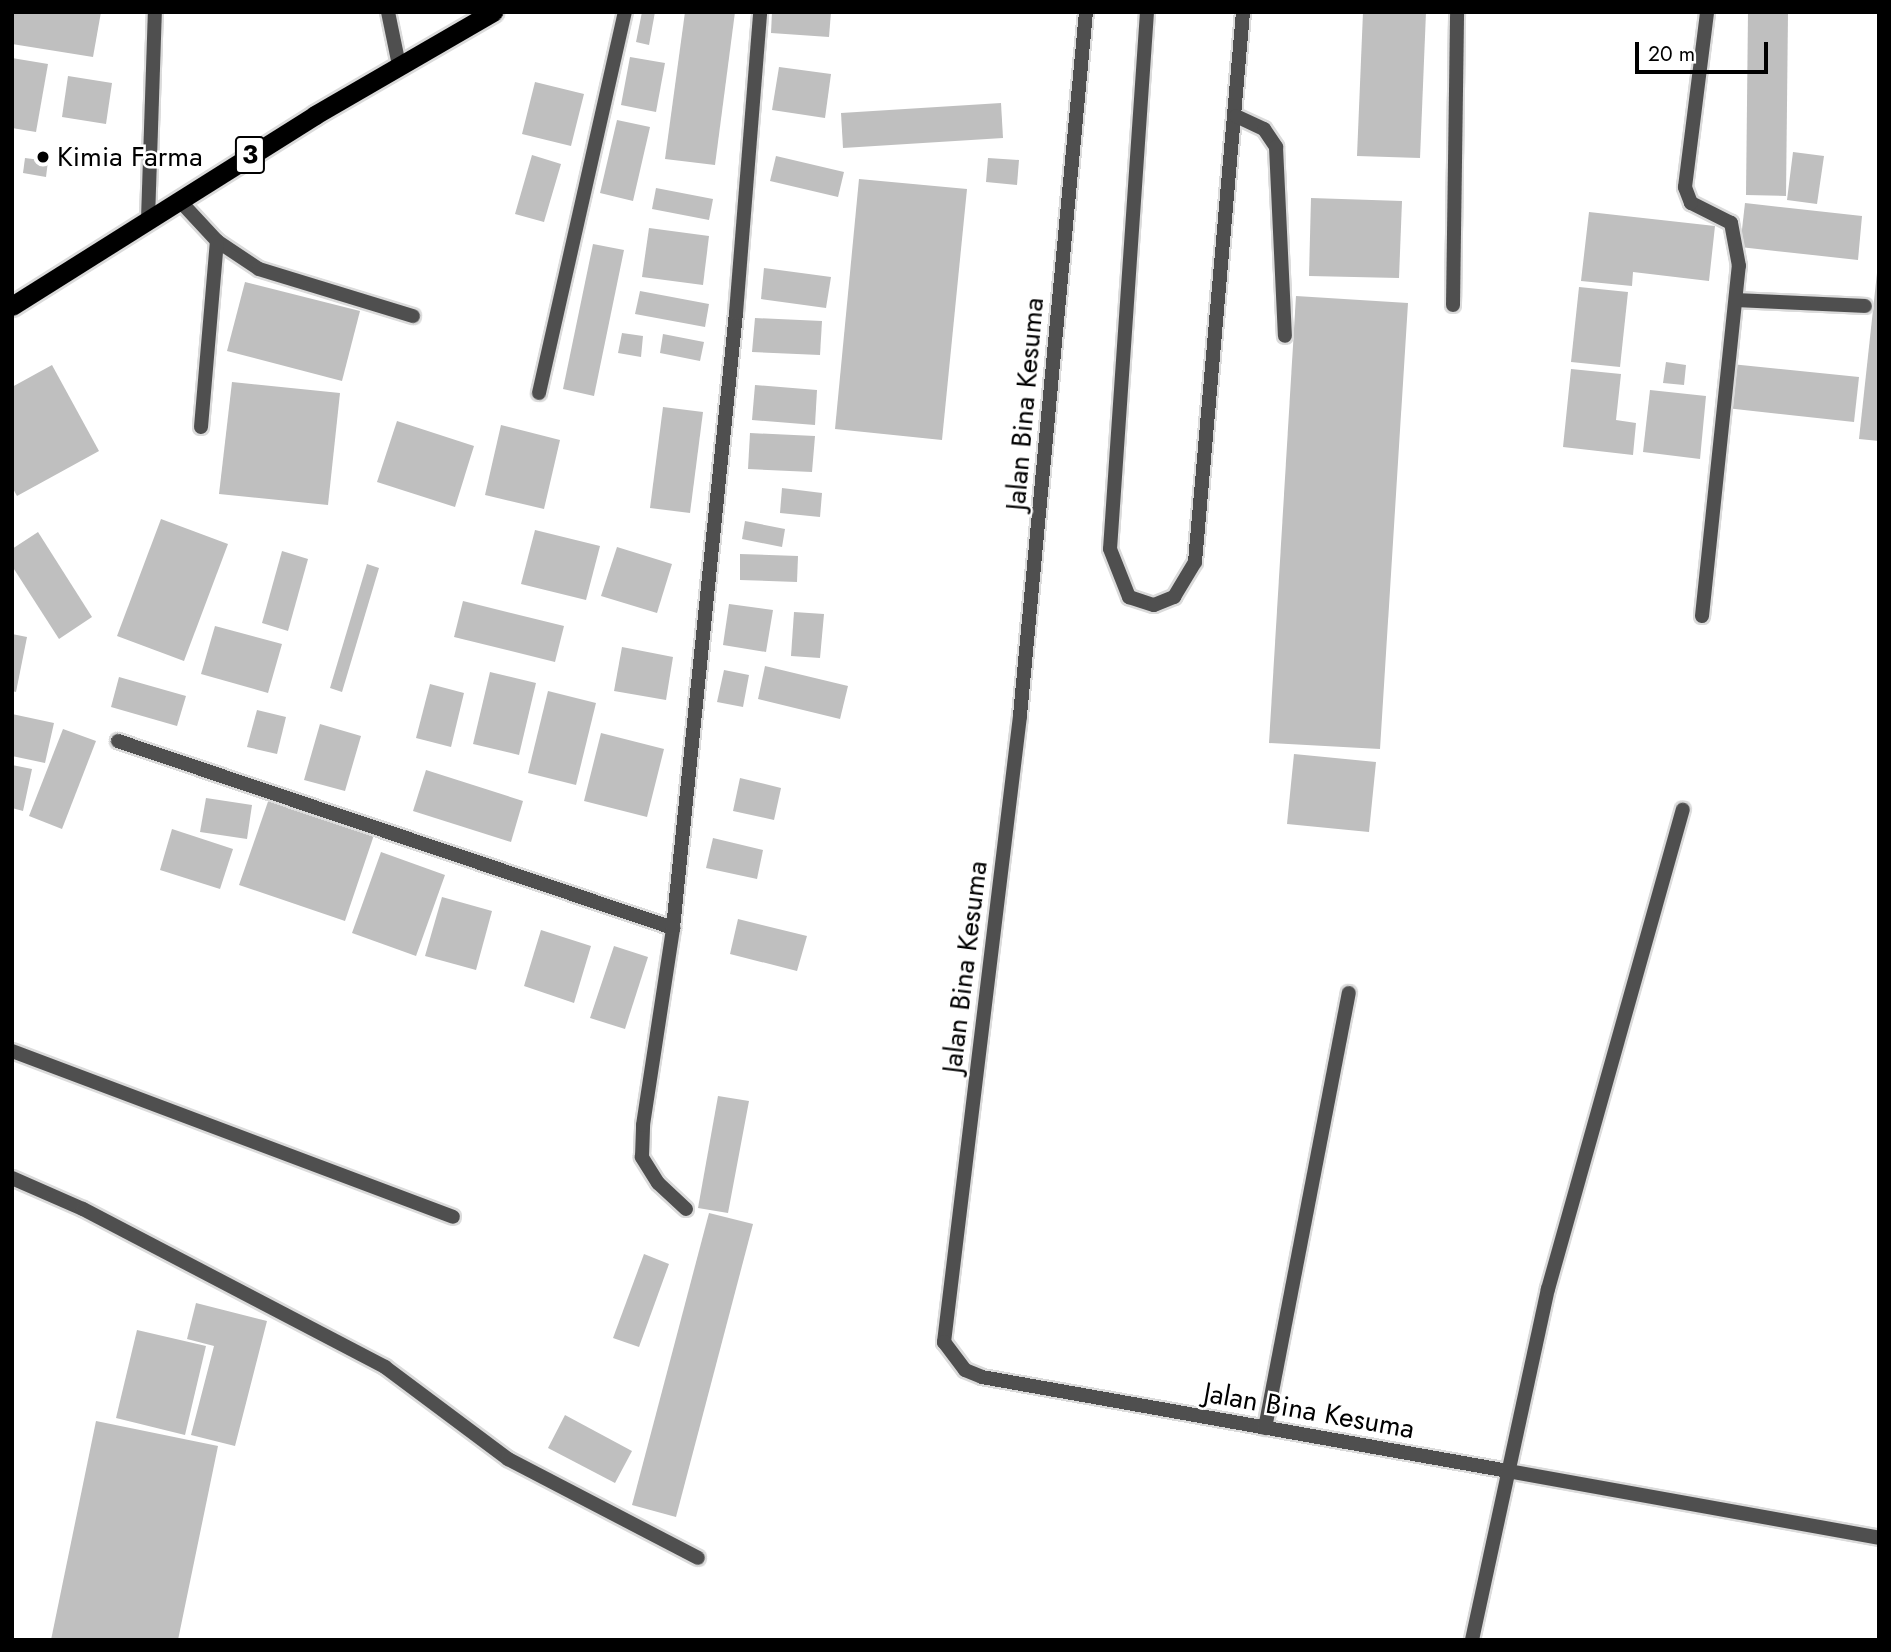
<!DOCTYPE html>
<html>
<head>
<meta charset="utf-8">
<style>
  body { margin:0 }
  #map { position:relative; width:1891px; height:1652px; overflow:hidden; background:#fff; font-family:Jost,sans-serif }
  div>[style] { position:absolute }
  .building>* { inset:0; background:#bfbfbf }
  .roads { filter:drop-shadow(2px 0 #dbdbdb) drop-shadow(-2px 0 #dbdbdb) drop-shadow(0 2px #dbdbdb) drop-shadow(0 -2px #dbdbdb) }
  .service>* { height:14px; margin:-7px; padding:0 7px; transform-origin:7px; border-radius:7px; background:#4f4f4f }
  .minor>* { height:14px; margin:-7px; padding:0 7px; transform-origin:7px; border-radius:7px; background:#4f4f4f }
  .trunk>* { height:19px; margin:-9.5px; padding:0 9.5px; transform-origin:9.5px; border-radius:9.5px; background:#000 }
  .dots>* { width:19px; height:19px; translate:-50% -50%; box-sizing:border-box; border:4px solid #fff; border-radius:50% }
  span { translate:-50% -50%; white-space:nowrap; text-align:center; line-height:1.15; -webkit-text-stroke:5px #fff; paint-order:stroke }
  .shield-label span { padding:2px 5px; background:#fff; border:2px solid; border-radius:5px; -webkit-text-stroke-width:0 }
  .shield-label { font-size:26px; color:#000; font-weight:700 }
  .poi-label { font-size:28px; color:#000 }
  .left { translate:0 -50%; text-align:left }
  .street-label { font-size:28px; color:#000 }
  .frame { position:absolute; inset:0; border:14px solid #000; pointer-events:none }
  .scale { position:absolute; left:1635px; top:42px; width:133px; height:32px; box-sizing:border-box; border:4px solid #000; border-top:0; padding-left:9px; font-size:21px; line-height:24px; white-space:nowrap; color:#000; -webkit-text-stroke:5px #fff; paint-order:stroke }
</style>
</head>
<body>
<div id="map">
  <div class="building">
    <i style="clip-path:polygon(12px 12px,101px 12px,93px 57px,12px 44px)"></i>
    <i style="clip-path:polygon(642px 12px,655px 12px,649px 45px,636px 42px)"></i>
    <i style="clip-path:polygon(685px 12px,735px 12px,715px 165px,665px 159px)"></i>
    <i style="clip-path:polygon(772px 12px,831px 12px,829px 37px,771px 33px)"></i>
    <i style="clip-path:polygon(1363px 12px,1426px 12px,1420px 158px,1357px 156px)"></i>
    <i style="clip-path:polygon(1748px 12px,1788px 12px,1786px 196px,1746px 195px)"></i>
    <i style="clip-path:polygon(630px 57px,665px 63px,656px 112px,621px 105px)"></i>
    <i style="clip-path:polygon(12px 58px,48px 64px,36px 132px,12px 128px)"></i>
    <i style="clip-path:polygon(779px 67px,831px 74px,825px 118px,772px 110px)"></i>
    <i style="clip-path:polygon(68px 76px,112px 83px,106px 124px,62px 117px)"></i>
    <i style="clip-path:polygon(535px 82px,584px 94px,571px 146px,522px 134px)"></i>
    <i style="clip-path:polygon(1001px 103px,1003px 138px,843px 148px,841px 113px)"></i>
    <i style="clip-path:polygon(617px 120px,650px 127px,633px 201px,600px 193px)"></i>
    <i style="clip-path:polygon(1793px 152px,1824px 156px,1817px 204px,1787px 200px)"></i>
    <i style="clip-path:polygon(532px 155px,561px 164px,544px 222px,515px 214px)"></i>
    <i style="clip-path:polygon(776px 156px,844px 172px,838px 197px,770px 181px)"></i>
    <i style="clip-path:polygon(25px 158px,48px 161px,46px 177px,23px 173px)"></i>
    <i style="clip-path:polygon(988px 158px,1019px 160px,1017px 185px,986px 182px)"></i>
    <i style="clip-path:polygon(859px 179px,967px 189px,942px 440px,835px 429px)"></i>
    <i style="clip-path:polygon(656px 188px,713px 199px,709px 220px,652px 209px)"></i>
    <i style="clip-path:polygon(1311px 198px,1402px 201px,1399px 278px,1309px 276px)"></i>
    <i style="clip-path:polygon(1745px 203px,1862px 216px,1858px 260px,1740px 247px)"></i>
    <i style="clip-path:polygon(1589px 212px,1715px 226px,1709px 281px,1633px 272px,1632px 286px,1581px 281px)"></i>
    <i style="clip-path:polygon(649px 228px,709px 236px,703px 285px,642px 277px)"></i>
    <i style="clip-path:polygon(593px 244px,624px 250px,594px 396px,563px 389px)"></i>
    <i style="clip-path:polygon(764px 268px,831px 277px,826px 308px,761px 299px)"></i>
    <i style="clip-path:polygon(1877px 273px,1879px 273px,1879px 441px,1859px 439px)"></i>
    <i style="clip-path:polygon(245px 282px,360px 311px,342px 381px,227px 351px)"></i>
    <i style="clip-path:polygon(1579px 287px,1628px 292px,1620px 367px,1571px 362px)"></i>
    <i style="clip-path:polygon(640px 291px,709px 304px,705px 327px,635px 314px)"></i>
    <i style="clip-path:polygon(1296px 296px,1408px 303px,1380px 749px,1269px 743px)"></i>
    <i style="clip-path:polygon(755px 318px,822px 321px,820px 355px,752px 352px)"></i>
    <i style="clip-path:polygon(622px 333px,643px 336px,641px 357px,618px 353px)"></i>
    <i style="clip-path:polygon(663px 334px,704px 342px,700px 361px,660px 353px)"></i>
    <i style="clip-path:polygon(1666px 362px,1686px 365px,1684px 385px,1663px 383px)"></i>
    <i style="clip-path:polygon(1731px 364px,1859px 377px,1854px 422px,1726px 408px)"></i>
    <i style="clip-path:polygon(52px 365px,99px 451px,17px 496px,12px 487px,12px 387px)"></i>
    <i style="clip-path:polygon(1571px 369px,1621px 374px,1616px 420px,1636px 423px,1633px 455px,1563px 447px)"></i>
    <i style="clip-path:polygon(232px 382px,340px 393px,328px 505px,219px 494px)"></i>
    <i style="clip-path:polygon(755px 385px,817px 390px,815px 425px,752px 420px)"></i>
    <i style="clip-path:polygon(1650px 390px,1706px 396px,1700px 459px,1643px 452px)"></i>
    <i style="clip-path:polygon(663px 407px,703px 412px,690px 513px,650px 508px)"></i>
    <i style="clip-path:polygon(397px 421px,474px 446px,455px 507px,377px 482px)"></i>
    <i style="clip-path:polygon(501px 425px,560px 440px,544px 509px,485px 495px)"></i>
    <i style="clip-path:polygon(750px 433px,815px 436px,812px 472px,748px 469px)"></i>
    <i style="clip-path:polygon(782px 488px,822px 493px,820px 517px,780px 513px)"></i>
    <i style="clip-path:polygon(161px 519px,228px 544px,184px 661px,117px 636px)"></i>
    <i style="clip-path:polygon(745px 521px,785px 529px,782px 547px,742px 539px)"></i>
    <i style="clip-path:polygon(535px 530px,600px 546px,586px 600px,521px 584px)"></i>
    <i style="clip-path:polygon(38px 532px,92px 617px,59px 639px,12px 566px,12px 549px)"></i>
    <i style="clip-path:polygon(617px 547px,672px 564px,657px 613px,601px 596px)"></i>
    <i style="clip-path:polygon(282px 551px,308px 559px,288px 631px,262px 623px)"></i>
    <i style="clip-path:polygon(740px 554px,798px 556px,797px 582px,740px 580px)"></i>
    <i style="clip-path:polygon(367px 564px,379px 568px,342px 692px,330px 688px)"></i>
    <i style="clip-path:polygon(463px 601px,564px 626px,555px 662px,454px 637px)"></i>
    <i style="clip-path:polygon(729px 604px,773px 610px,766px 652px,723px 645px)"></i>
    <i style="clip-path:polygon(794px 612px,824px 614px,820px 658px,791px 656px)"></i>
    <i style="clip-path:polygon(215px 626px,282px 644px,268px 693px,201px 674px)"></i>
    <i style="clip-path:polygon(12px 634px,27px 637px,16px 692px,12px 691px)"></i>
    <i style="clip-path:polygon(622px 647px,673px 657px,666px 700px,614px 691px)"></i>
    <i style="clip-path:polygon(765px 666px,848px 686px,840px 719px,758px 699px)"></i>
    <i style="clip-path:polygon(724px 670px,749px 675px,743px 707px,717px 702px)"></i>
    <i style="clip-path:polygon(490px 672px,536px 683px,519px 755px,473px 744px)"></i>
    <i style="clip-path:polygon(119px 677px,186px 696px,177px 726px,111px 707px)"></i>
    <i style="clip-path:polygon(430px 684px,464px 693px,451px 747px,416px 738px)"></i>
    <i style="clip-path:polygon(548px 691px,596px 703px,576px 785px,528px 773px)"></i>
    <i style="clip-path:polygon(257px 710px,286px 717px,277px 754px,247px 747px)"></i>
    <i style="clip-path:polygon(12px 714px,54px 723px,45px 763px,12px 756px)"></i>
    <i style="clip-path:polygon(320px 724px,361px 736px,345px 791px,304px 780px)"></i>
    <i style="clip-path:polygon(63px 729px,96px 741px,62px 829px,29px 816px)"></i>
    <i style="clip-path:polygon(601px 733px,664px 749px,647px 817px,584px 801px)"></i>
    <i style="clip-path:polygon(1294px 754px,1376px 762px,1369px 832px,1287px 824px)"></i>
    <i style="clip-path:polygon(12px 765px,32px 769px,23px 811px,12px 808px)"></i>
    <i style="clip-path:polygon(426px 770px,523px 801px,511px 842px,413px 811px)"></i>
    <i style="clip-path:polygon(740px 778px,781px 788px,774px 820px,733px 811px)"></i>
    <i style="clip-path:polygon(271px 793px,376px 829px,345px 921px,239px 885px)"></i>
    <i style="clip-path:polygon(206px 798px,252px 805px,247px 839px,200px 832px)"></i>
    <i style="clip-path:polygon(172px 829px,233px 849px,220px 889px,160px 870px)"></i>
    <i style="clip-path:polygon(713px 838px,763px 850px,757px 879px,706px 868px)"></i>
    <i style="clip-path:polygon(381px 852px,445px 875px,416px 956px,352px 933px)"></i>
    <i style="clip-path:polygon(442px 897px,492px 911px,476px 970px,425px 956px)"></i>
    <i style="clip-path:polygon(738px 919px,807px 936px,797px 971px,730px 954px)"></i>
    <i style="clip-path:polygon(541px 930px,591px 946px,574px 1003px,524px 986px)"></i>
    <i style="clip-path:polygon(614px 946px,648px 957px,625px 1029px,590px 1018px)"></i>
    <i style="clip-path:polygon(718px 1096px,749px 1101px,728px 1213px,698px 1208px)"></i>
    <i style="clip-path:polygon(709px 1213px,753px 1224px,676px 1517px,632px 1505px)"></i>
    <i style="clip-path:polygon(644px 1254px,669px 1264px,639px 1347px,613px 1338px)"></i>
    <i style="clip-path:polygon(196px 1303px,267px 1321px,235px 1446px,191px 1435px,214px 1346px,187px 1339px)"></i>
    <i style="clip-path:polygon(137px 1330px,206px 1346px,185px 1435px,116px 1418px)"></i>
    <i style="clip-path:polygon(565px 1415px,632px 1451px,615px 1483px,548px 1448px)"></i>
    <i style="clip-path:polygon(96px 1421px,218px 1446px,178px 1640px,51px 1640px)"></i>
  </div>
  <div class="roads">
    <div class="service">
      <i style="left:1147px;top:12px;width:538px;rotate:93.94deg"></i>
      <i style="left:1110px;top:549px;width:52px;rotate:68.4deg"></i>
      <i style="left:1129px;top:597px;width:26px;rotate:18deg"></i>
      <i style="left:1154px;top:605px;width:22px;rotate:-22deg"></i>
      <i style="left:1174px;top:597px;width:41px;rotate:-59deg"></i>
      <i style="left:1195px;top:562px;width:552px;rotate:-85.01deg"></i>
      <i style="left:1236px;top:116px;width:31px;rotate:25deg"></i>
      <i style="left:1264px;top:129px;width:22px;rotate:56deg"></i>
      <i style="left:1276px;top:147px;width:189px;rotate:87.3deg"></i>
      <i style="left:179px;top:200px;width:56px;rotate:47.2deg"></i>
      <i style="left:217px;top:241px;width:50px;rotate:33.7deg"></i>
      <i style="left:259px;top:269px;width:161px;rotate:17deg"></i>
      <i style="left:1453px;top:305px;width:293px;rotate:-89.2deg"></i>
      <i style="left:201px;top:427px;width:187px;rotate:-85.1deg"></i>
      <i style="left:12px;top:1051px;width:471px;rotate:20.6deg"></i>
      <i style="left:1508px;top:1471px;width:377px;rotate:10.2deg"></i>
    </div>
    <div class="minor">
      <i style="left:388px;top:12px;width:54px;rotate:78.3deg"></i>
      <i style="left:1086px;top:12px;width:707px;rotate:95.36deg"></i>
      <i style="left:1020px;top:716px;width:631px;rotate:96.92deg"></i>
      <i style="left:944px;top:1342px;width:35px;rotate:53deg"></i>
      <i style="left:965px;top:1370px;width:18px;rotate:22deg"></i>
      <i style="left:982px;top:1377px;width:534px;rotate:10.13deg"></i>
      <i style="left:148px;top:219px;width:207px;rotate:-88.1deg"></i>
      <i style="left:1737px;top:300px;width:128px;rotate:2.7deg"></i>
      <i style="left:539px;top:393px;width:391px;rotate:-77.3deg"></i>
      <i style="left:1702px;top:616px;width:352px;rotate:-84deg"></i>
      <i style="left:1739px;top:266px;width:44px;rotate:-100.5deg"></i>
      <i style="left:1731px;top:223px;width:45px;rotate:-153.4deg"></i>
      <i style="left:1691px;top:203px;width:17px;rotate:-111deg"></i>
      <i style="left:1685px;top:187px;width:176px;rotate:-82.8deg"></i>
      <i style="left:118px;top:741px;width:586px;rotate:18.62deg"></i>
      <i style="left:12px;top:1178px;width:77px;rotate:23.6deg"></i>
      <i style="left:83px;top:1209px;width:341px;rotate:27.6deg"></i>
      <i style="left:385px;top:1367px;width:154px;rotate:36.8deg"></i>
      <i style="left:508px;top:1459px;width:214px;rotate:27.5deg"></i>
      <i style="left:686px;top:1209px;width:38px;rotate:-137deg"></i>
      <i style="left:658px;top:1183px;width:31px;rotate:-122deg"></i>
      <i style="left:642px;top:1157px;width:32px;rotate:-88deg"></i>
      <i style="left:643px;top:1125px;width:199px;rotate:-81.3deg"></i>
      <i style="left:673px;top:928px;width:618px;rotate:-84.15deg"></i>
      <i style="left:736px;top:313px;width:302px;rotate:-85.4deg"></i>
      <i style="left:1265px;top:1428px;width:443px;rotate:-79.1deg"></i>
      <i style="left:1472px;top:1640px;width:359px;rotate:-77.8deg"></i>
      <i style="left:1548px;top:1289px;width:498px;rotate:-74.3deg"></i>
    </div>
    <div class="trunk">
      <i style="left:12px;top:306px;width:358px;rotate:-32.2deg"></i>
      <i style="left:315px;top:115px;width:206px;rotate:-30.1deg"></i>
    </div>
  </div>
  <div class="dots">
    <i style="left:43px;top:157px;background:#000"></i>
  </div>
  <div class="shield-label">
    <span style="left:250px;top:155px">3</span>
  </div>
  <div class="poi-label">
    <span class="left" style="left:57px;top:157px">Kimia Farma</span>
  </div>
  <div class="street-label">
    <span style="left:1025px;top:404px;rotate:-85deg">Jalan Bina Kesuma</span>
    <span style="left:965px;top:967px;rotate:-83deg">Jalan Bina Kesuma</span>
    <span style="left:1309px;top:1411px;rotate:10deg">Jalan Bina Kesuma</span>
  </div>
  <div class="frame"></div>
  <div class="scale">20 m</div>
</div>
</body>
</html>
